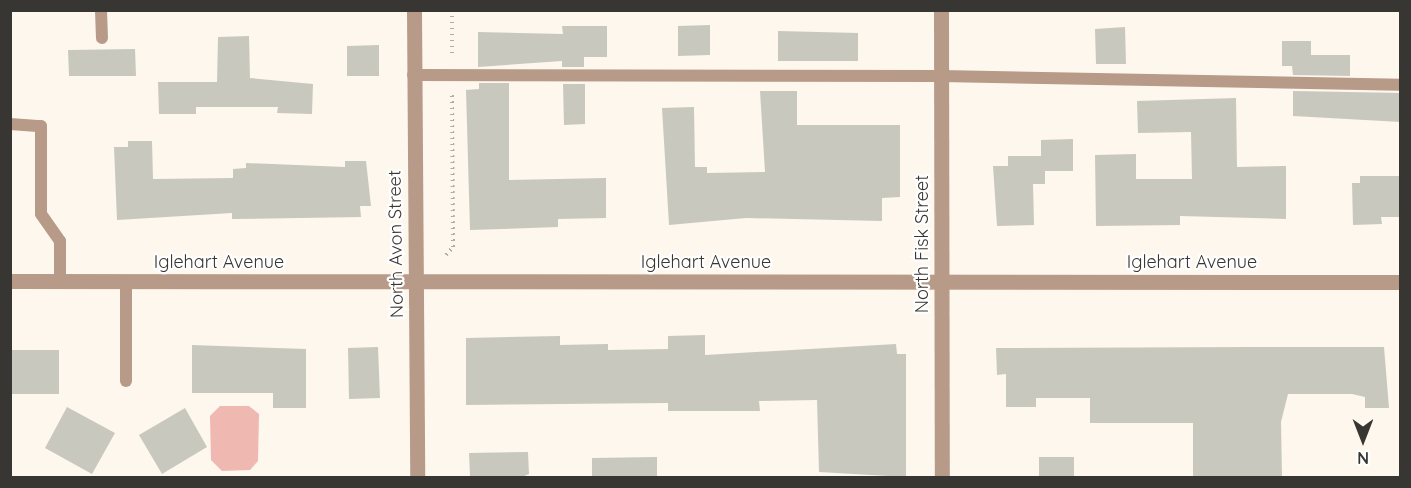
<!DOCTYPE html>
<html>
<head>
<meta charset="utf-8">
<style>
  body { margin:0 }
  #map { position:relative; width:1411px; height:488px; overflow:hidden; background:#fdf7ee; font-family:Quicksand,sans-serif }
  div>[style] { position:absolute }
  .green>* { inset:0; background:#efb8b1 }
  .building>* { inset:0; background:#c9c8be }
  .path>* { height:4px; margin-top:-2px; transform-origin:0; background:repeating-linear-gradient(90deg,#b1aca5 0 1.5px,transparent 0 6px) }
  .service>* { height:12px; margin:-6px; padding:0 6px; transform-origin:6px; border-radius:6px; background:#b89a88 }
  .minor>* { height:15px; margin:-7.5px; padding:0 7.5px; transform-origin:7.5px; border-radius:7.5px; background:#b89a88 }
  span { translate:-50% -50%; white-space:nowrap; text-align:center; line-height:1.15; -webkit-text-stroke:4.5px #fff; paint-order:stroke }
  .street-label { font-size:18px; color:#383632 }
  .frame { position:absolute; inset:0; border:12px solid #383632; pointer-events:none }
  .north { position:absolute; left:1333px; top:410px; width:60px; height:60px; -webkit-text-stroke:4px #fff; paint-order:stroke; rotate:180deg; font-size:16px; font-weight:700; line-height:24px; text-align:center; color:#383632 }
  .north::after { content:''; display:block; margin:auto; width:21px; height:27px; background:#383632; clip-path:polygon(50% 0,100% 100%,50% 72%,0 100%) }
</style>
</head>
<body>
<div id="map">
  <div class="green">
    <i style="clip-path:polygon(220px 406px,249px 406px,259px 414px,258px 461px,250px 470px,222px 471px,211px 460px,210px 416px)"></i>
  </div>
  <div class="building">
    <i style="clip-path:polygon(710px 25px,710px 55px,678px 56px,678px 26px)"></i>
    <i style="clip-path:polygon(562px 26px,607px 26px,607px 57px,584px 57px,584px 67px,562px 67px,562px 61px,478px 67px,478px 32px,563px 34px)"></i>
    <i style="clip-path:polygon(1125px 27px,1126px 64px,1096px 64px,1095px 29px)"></i>
    <i style="clip-path:polygon(778px 31px,858px 33px,858px 61px,778px 61px)"></i>
    <i style="clip-path:polygon(249px 36px,250px 78px,313px 84px,312px 114px,277px 113px,278px 107px,196px 107px,196px 114px,159px 114px,158px 82px,217px 82px,218px 37px)"></i>
    <i style="clip-path:polygon(1282px 41px,1311px 41px,1311px 55px,1350px 55px,1350px 76px,1293px 75px,1292px 66px,1282px 66px)"></i>
    <i style="clip-path:polygon(379px 45px,379px 76px,347px 76px,347px 46px)"></i>
    <i style="clip-path:polygon(135px 49px,136px 76px,69px 76px,68px 50px)"></i>
    <i style="clip-path:polygon(479px 83px,509px 83px,509px 180px,606px 178px,606px 218px,558px 219px,558px 227px,470px 230px,466px 90px,479px 89px)"></i>
    <i style="clip-path:polygon(563px 84px,585px 84px,585px 124px,564px 125px)"></i>
    <i style="clip-path:polygon(760px 91px,797px 91px,797px 125px,900px 125px,900px 197px,882px 198px,882px 221px,746px 218px,669px 225px,662px 108px,694px 107px,695px 167px,707px 167px,707px 173px,765px 172px)"></i>
    <i style="clip-path:polygon(1293px 91px,1401px 93px,1401px 122px,1293px 116px)"></i>
    <i style="clip-path:polygon(1236px 98px,1237px 167px,1286px 166px,1286px 219px,1180px 216px,1180px 225px,1096px 226px,1095px 155px,1136px 154px,1136px 179px,1192px 179px,1191px 132px,1138px 133px,1137px 101px)"></i>
    <i style="clip-path:polygon(1073px 139px,1073px 171px,1045px 171px,1045px 184px,1033px 184px,1034px 225px,997px 226px,993px 166px,1008px 166px,1008px 156px,1041px 156px,1041px 140px)"></i>
    <i style="clip-path:polygon(128px 141px,152px 141px,153px 179px,233px 178px,233px 169px,246px 168px,246px 163px,345px 167px,345px 161px,366px 161px,371px 206px,360px 206px,361px 217px,232px 219px,232px 213px,117px 220px,114px 147px,128px 147px)"></i>
    <i style="clip-path:polygon(1360px 176px,1401px 176px,1401px 217px,1381px 217px,1382px 224px,1353px 225px,1352px 183px,1360px 183px)"></i>
    <i style="clip-path:polygon(705px 335px,705px 355px,896px 344px,897px 354px,906px 354px,906px 477px,819px 472px,817px 400px,759px 401px,760px 411px,668px 411px,668px 403px,466px 405px,466px 338px,560px 336px,560px 345px,608px 344px,608px 350px,668px 349px,668px 336px)"></i>
    <i style="clip-path:polygon(192px 345px,306px 349px,306px 408px,273px 408px,273px 393px,192px 393px)"></i>
    <i style="clip-path:polygon(378px 347px,380px 398px,349px 399px,348px 348px)"></i>
    <i style="clip-path:polygon(1253px 347px,1384px 347px,1389px 408px,1365px 408px,1365px 397px,1352px 394px,1288px 394px,1281px 422px,1282px 477px,1193px 477px,1193px 423px,1090px 423px,1090px 398px,1036px 398px,1036px 407px,1006px 407px,1006px 374px,997px 375px,996px 348px)"></i>
    <i style="clip-path:polygon(10px 350px,59px 350px,59px 394px,10px 394px)"></i>
    <i style="clip-path:polygon(67px 407px,115px 433px,92px 474px,45px 448px)"></i>
    <i style="clip-path:polygon(185px 408px,207px 447px,162px 474px,139px 435px)"></i>
    <i style="clip-path:polygon(528px 452px,529px 474px,522px 477px,470px 477px,469px 453px)"></i>
    <i style="clip-path:polygon(657px 457px,657px 477px,592px 477px,592px 458px)"></i>
    <i style="clip-path:polygon(1039px 457px,1074px 457px,1074px 477px,1039px 477px)"></i>
  </div>
  <div class="path">
    <i style="left:452px;top:10px;width:48px;rotate:90deg"></i>
    <i style="left:446px;top:255px;width:11px;rotate:-49deg"></i>
    <i style="left:453px;top:247px;width:152px;rotate:-90.4deg"></i>
  </div>
  <div class="service">
    <i style="left:101px;top:10px;width:28px;rotate:88deg"></i>
    <i style="left:413px;top:75px;width:528px;rotate:0.11deg"></i>
    <i style="left:941px;top:76px;width:459px;rotate:1.1deg"></i>
    <i style="left:10px;top:124px;width:31px;rotate:4deg"></i>
    <i style="left:41px;top:126px;width:88px;rotate:90deg"></i>
    <i style="left:41px;top:214px;width:33px;rotate:55deg"></i>
    <i style="left:60px;top:241px;width:40px;rotate:90deg"></i>
    <i style="left:126px;top:381px;width:100px;rotate:-90deg"></i>
  </div>
  <div class="minor">
    <i style="left:414px;top:10px;width:468px;rotate:89.6deg"></i>
    <i style="left:941px;top:10px;width:468px;rotate:89.9deg"></i>
    <i style="left:10px;top:281px;width:1390px;rotate:0.04deg"></i>
  </div>
  <div class="street-label">
    <span style="left:396px;top:244px;rotate:-91deg">North Avon Street</span>
    <span style="left:922px;top:244px;rotate:-90deg">North Fisk Street</span>
    <span style="left:219px;top:262px">Iglehart Avenue</span>
    <span style="left:706px;top:262px">Iglehart Avenue</span>
    <span style="left:1192px;top:262px">Iglehart Avenue</span>
  </div>
  <div class="frame"></div>
  <div class="north">N</div>
</div>
</body>
</html>
